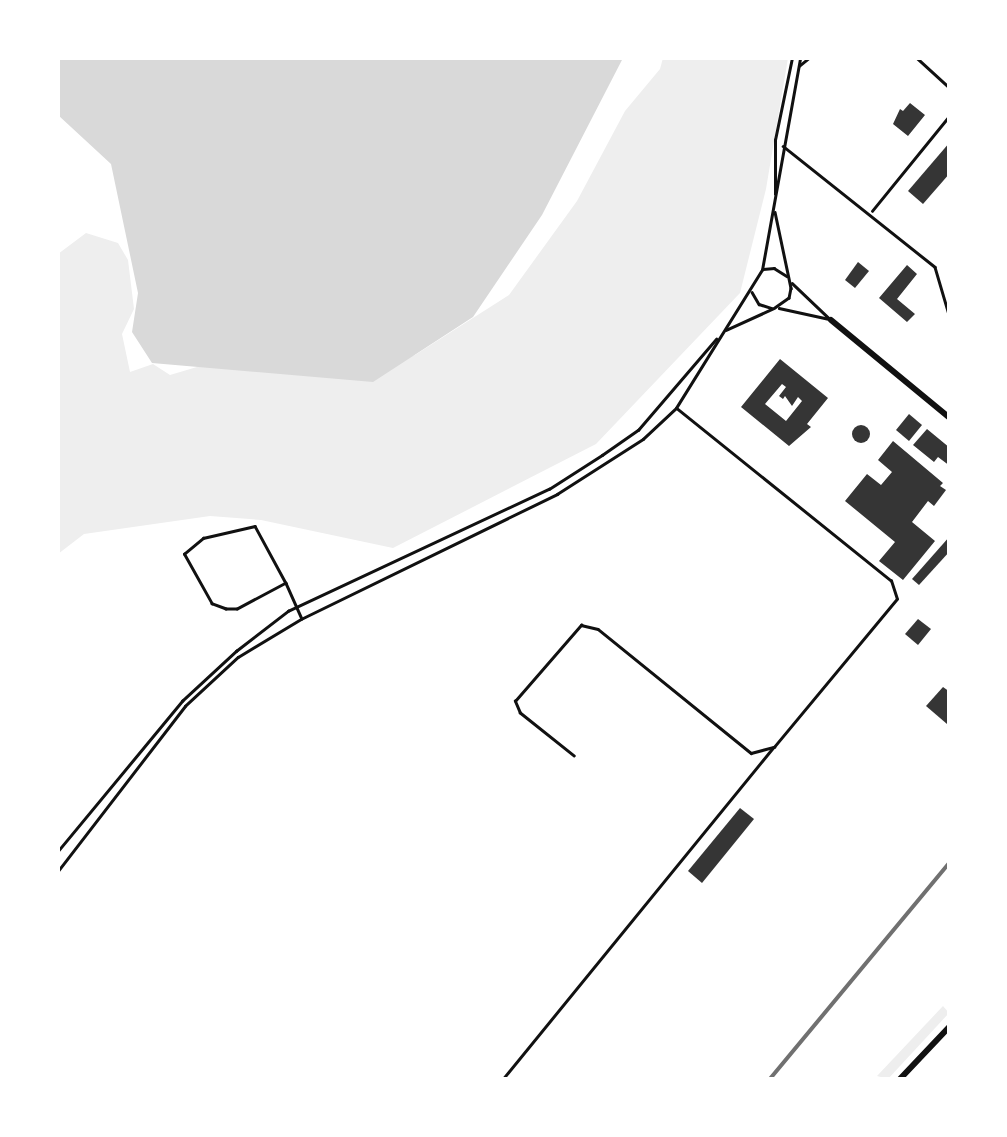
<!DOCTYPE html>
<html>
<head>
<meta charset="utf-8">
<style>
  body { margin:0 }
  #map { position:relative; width:1007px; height:1137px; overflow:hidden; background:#fff; font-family:Cabin,sans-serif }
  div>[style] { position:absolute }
  .green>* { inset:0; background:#eee }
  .water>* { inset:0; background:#d9d9d9 }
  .building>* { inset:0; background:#353535 }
  .round { border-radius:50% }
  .service>* { height:2.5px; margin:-1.25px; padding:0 1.25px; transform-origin:1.25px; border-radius:1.25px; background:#111 }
  .minor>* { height:6px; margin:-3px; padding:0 3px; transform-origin:3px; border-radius:3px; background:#111 }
  .rail>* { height:4px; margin:-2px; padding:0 2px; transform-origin:2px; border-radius:2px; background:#707070 }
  span { translate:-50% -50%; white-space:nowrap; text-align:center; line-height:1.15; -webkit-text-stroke:10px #fff; paint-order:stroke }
  .frame { position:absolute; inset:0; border:60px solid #fff; pointer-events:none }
</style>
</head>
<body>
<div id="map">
  <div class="green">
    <i style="clip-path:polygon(663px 58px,788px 58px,766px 189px,740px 293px,596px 444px,393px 548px,261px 520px,210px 516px,84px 534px,58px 554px,58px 254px,86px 233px,118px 243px,128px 260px,134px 309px,122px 334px,130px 372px,153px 364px,170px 375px,207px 364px,370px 370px,415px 355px,509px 295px,577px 201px,625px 111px,660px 69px)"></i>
    <i style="clip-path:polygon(943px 1006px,949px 1013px,888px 1079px,877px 1076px)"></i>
  </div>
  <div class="water">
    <i style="clip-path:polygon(58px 58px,623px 58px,542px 215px,473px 317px,373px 382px,152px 363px,132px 332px,138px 293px,111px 164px,58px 115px)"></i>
  </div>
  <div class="building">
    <i style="clip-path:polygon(910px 103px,925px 115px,908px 136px,893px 124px,900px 109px,903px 111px)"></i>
    <i style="clip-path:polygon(950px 142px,950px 173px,923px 204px,908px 191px)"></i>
    <i style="clip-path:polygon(858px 262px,869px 271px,855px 288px,845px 280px)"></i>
    <i style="clip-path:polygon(907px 265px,917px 274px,897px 299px,915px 314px,907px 322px,879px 298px)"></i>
    <i style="clip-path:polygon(evenodd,780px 359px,828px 398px,807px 424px,811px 427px,789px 446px,741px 407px,780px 359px,782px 384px,786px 387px,779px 396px,783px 399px,785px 396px,792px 406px,798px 397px,802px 401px,786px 421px,765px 404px,782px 384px)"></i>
    <i style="clip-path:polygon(909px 414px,922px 425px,909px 441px,896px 430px)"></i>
    <i class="round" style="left:852px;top:425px;width:18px;height:18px"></i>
    <i style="clip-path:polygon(927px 429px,950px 448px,950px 466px,938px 457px,934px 462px,913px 445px)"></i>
    <i style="clip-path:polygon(893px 441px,943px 483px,940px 486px,946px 490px,934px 506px,928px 501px,912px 522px,935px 541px,903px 580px,879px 561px,895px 542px,845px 501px,867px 474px,881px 485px,892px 472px,878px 460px)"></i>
    <i style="clip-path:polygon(950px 536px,950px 551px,919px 585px,912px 579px)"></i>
    <i style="clip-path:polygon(918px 619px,931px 629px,918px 645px,905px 634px)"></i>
    <i style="clip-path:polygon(943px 687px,950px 692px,947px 724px,926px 706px)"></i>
    <i style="clip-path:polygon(740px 808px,754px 819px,702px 883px,688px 871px)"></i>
  </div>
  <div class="service">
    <i style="left:917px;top:58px;width:45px;rotate:42.3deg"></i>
    <i style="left:799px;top:66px;width:13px;rotate:-39deg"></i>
    <i style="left:783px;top:146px;width:194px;rotate:38.5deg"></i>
    <i style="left:935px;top:267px;width:53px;rotate:73.6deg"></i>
    <i style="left:775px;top:194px;width:54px;rotate:-90deg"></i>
    <i style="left:775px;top:140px;width:84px;rotate:-78.3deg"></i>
    <i style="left:872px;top:211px;width:124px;rotate:-50.9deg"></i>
    <i style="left:775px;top:212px;width:78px;rotate:78.1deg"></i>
    <i style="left:791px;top:288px;width:10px;rotate:101deg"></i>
    <i style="left:789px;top:298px;width:16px;rotate:145deg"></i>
    <i style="left:763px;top:269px;width:11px;rotate:-5deg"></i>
    <i style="left:774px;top:268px;width:15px;rotate:32deg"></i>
    <i style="left:792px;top:283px;width:52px;rotate:43.5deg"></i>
    <i style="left:752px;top:292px;width:14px;rotate:60deg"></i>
    <i style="left:759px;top:304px;width:13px;rotate:18deg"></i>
    <i style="left:779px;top:308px;width:51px;rotate:12.4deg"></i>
    <i style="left:726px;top:330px;width:53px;rotate:-24.6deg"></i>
    <i style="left:286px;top:583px;width:55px;rotate:152deg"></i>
    <i style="left:237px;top:609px;width:11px;rotate:180deg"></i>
    <i style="left:226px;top:609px;width:15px;rotate:-160deg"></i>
    <i style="left:212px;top:604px;width:57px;rotate:-119.2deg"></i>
    <i style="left:184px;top:554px;width:25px;rotate:-40deg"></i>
    <i style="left:203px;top:538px;width:53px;rotate:-13deg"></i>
    <i style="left:255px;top:526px;width:65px;rotate:61.5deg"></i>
    <i style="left:286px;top:583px;width:37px;rotate:66deg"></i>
    <i style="left:574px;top:756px;width:69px;rotate:-141.5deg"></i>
    <i style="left:520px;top:713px;width:13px;rotate:-113deg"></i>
    <i style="left:515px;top:701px;width:101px;rotate:-49deg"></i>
    <i style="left:581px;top:625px;width:17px;rotate:13deg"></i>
    <i style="left:598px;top:629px;width:197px;rotate:39deg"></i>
    <i style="left:751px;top:753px;width:24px;rotate:-15deg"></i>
    <i style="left:774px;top:747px;width:192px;rotate:-50.3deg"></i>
    <i style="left:897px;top:599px;width:19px;rotate:-108deg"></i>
    <i style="left:891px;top:581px;width:275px;rotate:-141.2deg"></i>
    <i style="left:58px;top:851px;width:195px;rotate:-50.4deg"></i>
    <i style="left:182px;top:701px;width:74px;rotate:-42.8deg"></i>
    <i style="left:236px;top:651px;width:66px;rotate:-37.6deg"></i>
    <i style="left:288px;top:611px;width:288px;rotate:-25.1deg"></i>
    <i style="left:549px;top:489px;width:63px;rotate:-32.7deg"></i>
    <i style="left:602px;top:455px;width:44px;rotate:-34.8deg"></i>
    <i style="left:638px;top:430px;width:120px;rotate:-49.4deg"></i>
    <i style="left:58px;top:871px;width:208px;rotate:-52.4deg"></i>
    <i style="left:185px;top:706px;width:72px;rotate:-42.8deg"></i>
    <i style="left:238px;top:657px;width:74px;rotate:-31.1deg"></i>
    <i style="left:301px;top:619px;width:285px;rotate:-26deg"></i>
    <i style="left:557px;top:494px;width:102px;rotate:-32.6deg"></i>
    <i style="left:643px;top:439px;width:45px;rotate:-43.2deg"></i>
    <i style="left:676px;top:408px;width:163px;rotate:-58.1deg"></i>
    <i style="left:762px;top:270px;width:215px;rotate:-79.8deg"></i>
    <i style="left:502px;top:1080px;width:429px;rotate:-50.8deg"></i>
  </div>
  <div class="minor">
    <i style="left:831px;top:320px;width:154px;rotate:39.5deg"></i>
    <i style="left:899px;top:1080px;width:74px;rotate:-46.6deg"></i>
  </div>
  <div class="rail">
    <i style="left:769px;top:1080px;width:283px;rotate:-50.3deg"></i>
  </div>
  <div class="frame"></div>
</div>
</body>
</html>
